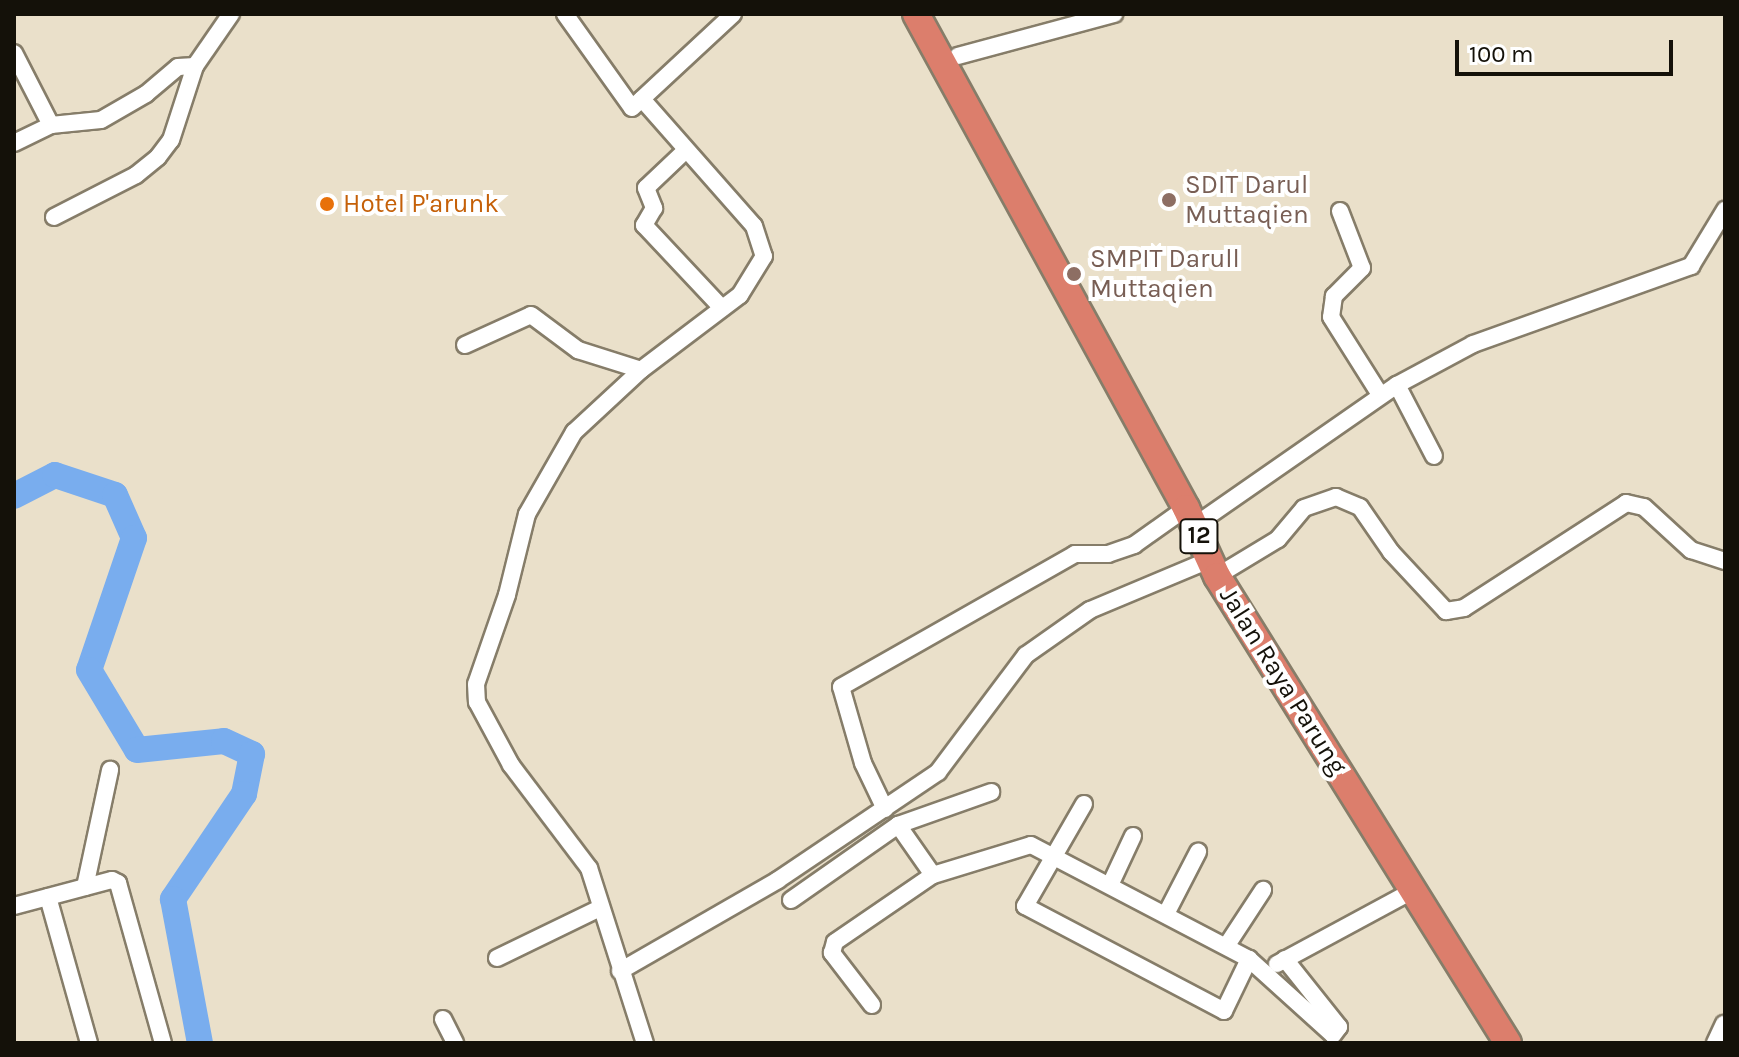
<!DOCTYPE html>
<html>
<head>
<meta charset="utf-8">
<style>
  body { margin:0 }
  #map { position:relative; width:1739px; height:1057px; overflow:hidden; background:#eae0ca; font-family:Karla,sans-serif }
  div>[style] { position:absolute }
  .river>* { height:26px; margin:-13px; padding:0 13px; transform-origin:13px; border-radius:13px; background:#79adee }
  .roads { filter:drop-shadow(2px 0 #867d69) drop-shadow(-2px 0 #867d69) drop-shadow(0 2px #867d69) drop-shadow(0 -2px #867d69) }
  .minor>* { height:16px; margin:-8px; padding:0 8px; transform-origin:8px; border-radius:8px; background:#fff }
  .trunk>* { height:26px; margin:-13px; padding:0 13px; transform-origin:13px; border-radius:13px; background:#dc7e6c }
  .dots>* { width:22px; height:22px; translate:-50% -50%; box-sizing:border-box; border:4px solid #fff; border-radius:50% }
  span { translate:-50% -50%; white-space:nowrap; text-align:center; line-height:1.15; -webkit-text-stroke:8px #fff; paint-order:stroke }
  .shield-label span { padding:2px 6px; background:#fff; border:2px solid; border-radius:6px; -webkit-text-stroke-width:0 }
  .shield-label { font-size:24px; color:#141109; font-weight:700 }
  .education-label { font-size:26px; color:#785e54 }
  .left { translate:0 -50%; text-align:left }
  .food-label { font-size:26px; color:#c56008 }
  .street-label { font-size:26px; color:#141109 }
  .frame { position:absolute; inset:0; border:16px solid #141109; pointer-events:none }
  .scale { position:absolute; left:1455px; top:40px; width:218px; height:36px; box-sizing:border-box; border:4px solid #141109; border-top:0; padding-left:10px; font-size:24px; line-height:28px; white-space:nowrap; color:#141109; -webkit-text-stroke:6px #fff; paint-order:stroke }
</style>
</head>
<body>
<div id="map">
  <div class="river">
    <i style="left:14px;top:496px;width:46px;rotate:-27.1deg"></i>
    <i style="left:55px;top:475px;width:63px;rotate:18.4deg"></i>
    <i style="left:115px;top:495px;width:47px;rotate:66.2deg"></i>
    <i style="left:134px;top:538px;width:139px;rotate:108.8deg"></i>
    <i style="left:89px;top:670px;width:93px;rotate:59deg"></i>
    <i style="left:137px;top:750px;width:87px;rotate:-5.9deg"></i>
    <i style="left:224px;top:741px;width:31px;rotate:25deg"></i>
    <i style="left:252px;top:754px;width:41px;rotate:101.3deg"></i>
    <i style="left:244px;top:794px;width:127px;rotate:124.1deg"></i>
    <i style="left:173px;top:899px;width:147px;rotate:79.4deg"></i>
  </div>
  <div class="roads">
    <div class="minor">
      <i style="left:565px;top:14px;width:115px;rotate:54.5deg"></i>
      <i style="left:632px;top:108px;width:138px;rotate:-42.9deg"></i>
      <i style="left:14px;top:53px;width:81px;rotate:62.8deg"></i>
      <i style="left:958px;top:56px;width:162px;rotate:-15.1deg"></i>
      <i style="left:642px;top:99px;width:169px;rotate:48.6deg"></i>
      <i style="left:754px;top:226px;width:32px;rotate:72deg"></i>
      <i style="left:764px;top:256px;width:46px;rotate:121.6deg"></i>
      <i style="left:740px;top:295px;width:124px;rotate:142.9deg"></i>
      <i style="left:641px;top:370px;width:91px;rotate:137.2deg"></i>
      <i style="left:574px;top:432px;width:95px;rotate:119.8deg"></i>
      <i style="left:527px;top:514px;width:83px;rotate:103.9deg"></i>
      <i style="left:507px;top:595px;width:94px;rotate:109.2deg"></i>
      <i style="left:476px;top:684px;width:18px;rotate:87deg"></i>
      <i style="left:477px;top:702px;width:72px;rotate:61.6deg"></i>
      <i style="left:511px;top:765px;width:129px;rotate:52.9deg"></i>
      <i style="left:589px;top:868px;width:184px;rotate:72.3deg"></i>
      <i style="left:14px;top:143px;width:41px;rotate:-25.9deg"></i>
      <i style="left:51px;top:125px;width:50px;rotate:-5.7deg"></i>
      <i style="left:101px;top:120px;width:52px;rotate:-30deg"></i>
      <i style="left:146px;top:94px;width:42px;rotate:-40.2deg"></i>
      <i style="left:178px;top:67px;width:17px;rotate:-3deg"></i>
      <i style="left:686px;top:150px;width:55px;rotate:136.5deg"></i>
      <i style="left:646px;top:188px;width:22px;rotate:68deg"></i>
      <i style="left:654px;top:208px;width:20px;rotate:120deg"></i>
      <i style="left:644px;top:225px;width:114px;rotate:46.8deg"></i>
      <i style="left:1340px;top:211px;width:61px;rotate:68.9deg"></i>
      <i style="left:1362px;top:268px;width:40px;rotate:135deg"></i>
      <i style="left:1334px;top:296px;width:21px;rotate:98deg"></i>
      <i style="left:1331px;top:317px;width:93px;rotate:57.7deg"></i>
      <i style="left:54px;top:217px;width:92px;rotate:-27.1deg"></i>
      <i style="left:136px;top:175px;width:28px;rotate:-39deg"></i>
      <i style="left:158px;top:157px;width:21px;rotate:-53deg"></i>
      <i style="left:171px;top:140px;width:78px;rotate:-72deg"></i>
      <i style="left:195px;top:66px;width:63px;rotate:-55.3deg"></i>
      <i style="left:465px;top:345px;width:72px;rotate:-24.4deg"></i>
      <i style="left:531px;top:315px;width:59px;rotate:36.7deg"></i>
      <i style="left:578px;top:350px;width:66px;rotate:17.6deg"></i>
      <i style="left:1397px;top:385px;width:80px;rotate:62.5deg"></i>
      <i style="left:1204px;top:519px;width:235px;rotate:-34.8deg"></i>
      <i style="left:1397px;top:385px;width:86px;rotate:-28.3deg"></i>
      <i style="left:1473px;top:344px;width:232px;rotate:-19.7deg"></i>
      <i style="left:1691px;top:266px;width:66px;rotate:-58.7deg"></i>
      <i style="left:1217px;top:576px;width:71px;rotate:-31.2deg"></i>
      <i style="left:1278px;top:539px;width:40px;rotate:-50deg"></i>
      <i style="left:1304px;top:508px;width:34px;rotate:-19deg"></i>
      <i style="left:1336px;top:497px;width:26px;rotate:23deg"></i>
      <i style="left:1360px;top:507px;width:55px;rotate:55.4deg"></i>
      <i style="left:1391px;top:552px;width:81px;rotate:47deg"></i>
      <i style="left:1446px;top:611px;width:18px;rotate:-9deg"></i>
      <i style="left:1464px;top:608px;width:193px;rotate:-32.9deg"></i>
      <i style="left:1626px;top:503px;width:18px;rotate:13deg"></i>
      <i style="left:1644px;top:507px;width:64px;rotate:42.5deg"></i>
      <i style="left:1691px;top:550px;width:36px;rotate:18deg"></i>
      <i style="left:1084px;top:804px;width:118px;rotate:120deg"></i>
      <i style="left:1025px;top:906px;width:225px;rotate:27.8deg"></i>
      <i style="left:1224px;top:1011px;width:58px;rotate:-64.3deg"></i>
      <i style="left:885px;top:809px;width:51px;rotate:-115.6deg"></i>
      <i style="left:863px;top:763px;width:79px;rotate:-106.1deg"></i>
      <i style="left:841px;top:687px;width:269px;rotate:-29.6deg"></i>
      <i style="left:1075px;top:554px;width:33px"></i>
      <i style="left:1108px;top:554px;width:28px;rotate:-19deg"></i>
      <i style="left:1134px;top:545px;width:64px;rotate:-35.4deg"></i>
      <i style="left:898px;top:825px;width:61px;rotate:55deg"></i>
      <i style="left:1111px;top:883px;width:52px;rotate:-64.9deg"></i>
      <i style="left:85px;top:887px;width:120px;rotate:-77.9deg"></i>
      <i style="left:48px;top:897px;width:152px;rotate:74.3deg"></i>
      <i style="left:791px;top:900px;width:131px;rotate:-35deg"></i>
      <i style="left:898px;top:825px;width:99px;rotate:-19.5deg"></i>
      <i style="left:14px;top:906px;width:101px;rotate:-14.9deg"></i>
      <i style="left:112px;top:880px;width:7px;rotate:27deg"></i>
      <i style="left:118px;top:883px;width:166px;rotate:74.3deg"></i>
      <i style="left:1167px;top:912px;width:68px;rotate:-62.7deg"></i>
      <i style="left:1227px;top:945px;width:66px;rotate:-56.8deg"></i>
      <i style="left:497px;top:958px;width:112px;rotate:-25.9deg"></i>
      <i style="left:1277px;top:964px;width:153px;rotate:-28.4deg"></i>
      <i style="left:620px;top:971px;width:182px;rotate:-29.9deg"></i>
      <i style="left:778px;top:880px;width:193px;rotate:-34deg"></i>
      <i style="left:938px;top:772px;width:146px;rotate:-53.1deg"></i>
      <i style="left:1026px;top:655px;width:78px;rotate:-35.1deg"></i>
      <i style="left:1090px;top:610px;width:129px;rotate:-22.8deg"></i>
      <i style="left:872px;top:1005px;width:66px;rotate:-127.6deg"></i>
      <i style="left:832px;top:953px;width:11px;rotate:-75deg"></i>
      <i style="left:835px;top:942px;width:119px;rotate:-34.4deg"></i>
      <i style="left:933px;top:875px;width:102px;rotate:-17deg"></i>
      <i style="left:1031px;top:845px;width:246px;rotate:27.6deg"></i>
      <i style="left:1249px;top:959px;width:113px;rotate:42.1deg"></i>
      <i style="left:1333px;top:1035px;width:10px;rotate:-53deg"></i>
      <i style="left:1339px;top:1027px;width:87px;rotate:-128.5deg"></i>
      <i style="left:443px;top:1019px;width:27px;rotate:63deg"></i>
      <i style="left:1715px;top:1043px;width:21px;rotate:-65deg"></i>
    </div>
    <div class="trunk">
      <i style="left:916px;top:14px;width:563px;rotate:61.34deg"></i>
      <i style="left:1186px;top:508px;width:75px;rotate:65.5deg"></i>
      <i style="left:1217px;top:576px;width:550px;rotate:58.07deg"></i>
    </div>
  </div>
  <div class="dots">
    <i style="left:1169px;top:200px;background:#8d6e63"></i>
    <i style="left:327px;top:204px;background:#e8710a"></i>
    <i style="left:1074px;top:274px;background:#8d6e63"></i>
  </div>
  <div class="shield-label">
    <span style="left:1199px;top:536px">12</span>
  </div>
  <div class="education-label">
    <span class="left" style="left:1185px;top:200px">SDIT Darul<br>Muttaqien</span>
    <span class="left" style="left:1090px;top:274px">SMPIT Darull<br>Muttaqien</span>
  </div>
  <div class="food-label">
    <span class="left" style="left:343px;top:204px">Hotel P'arunk</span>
  </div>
  <div class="street-label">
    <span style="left:1283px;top:681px;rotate:58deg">Jalan Raya Parung</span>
  </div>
  <div class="frame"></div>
  <div class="scale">100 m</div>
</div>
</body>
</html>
